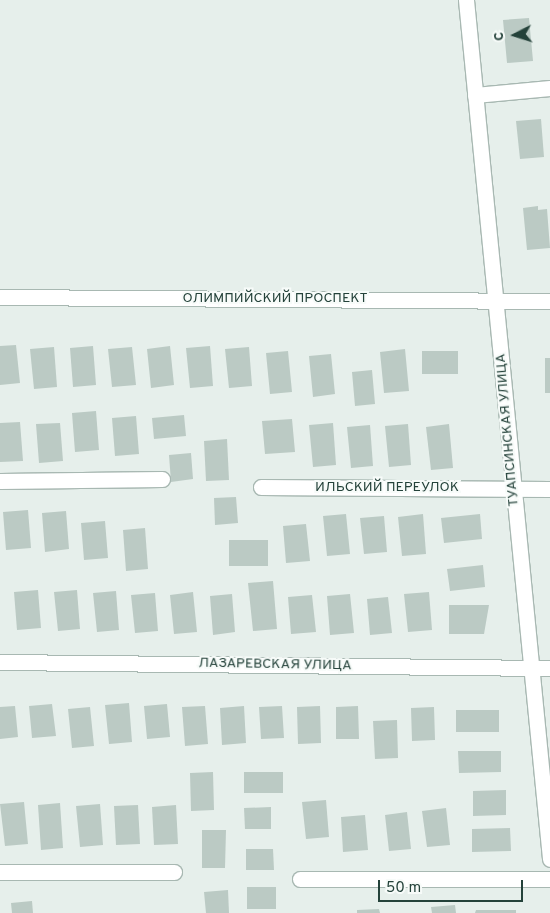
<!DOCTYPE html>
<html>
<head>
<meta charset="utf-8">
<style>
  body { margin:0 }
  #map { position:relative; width:550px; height:913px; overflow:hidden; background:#e6efeb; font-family:Overpass,sans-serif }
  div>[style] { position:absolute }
  .building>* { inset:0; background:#bbcac4 }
  .roads { filter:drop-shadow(1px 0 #a8b8b2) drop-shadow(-1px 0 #a8b8b2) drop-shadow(0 1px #a8b8b2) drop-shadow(0 -1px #a8b8b2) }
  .street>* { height:15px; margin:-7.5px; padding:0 7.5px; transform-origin:7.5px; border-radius:7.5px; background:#fff }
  span { translate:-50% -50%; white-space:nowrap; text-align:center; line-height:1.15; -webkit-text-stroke:4px #f7fbf9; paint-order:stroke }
  .street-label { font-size:14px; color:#24423a }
  .north { position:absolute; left:490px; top:10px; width:50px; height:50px; -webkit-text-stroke:4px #f7fbf9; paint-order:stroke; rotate:265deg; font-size:14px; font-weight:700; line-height:20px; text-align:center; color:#24423a }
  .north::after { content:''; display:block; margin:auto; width:18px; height:22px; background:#24423a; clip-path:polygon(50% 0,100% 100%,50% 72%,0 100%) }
  .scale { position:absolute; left:378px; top:880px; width:145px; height:22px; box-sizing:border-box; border:2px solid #24423a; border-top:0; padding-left:6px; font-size:15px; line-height:18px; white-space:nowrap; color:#24423a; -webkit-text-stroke:4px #f7fbf9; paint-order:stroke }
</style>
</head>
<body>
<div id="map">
  <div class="building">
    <i style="clip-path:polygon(529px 18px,533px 61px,507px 63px,503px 20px)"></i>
    <i style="clip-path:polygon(541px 119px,544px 157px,520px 159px,516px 121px)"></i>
    <i style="clip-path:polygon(538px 206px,538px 210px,547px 209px,550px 248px,527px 250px,523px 208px)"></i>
    <i style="clip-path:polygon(16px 345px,20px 383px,0 385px,0 346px)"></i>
    <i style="clip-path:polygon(93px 346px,96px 385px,73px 387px,70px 348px)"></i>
    <i style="clip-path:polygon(170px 346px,174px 385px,151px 388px,147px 349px)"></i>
    <i style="clip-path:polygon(210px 346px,213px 386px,190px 388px,186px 348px)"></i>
    <i style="clip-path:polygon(54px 347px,57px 387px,34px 389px,30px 349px)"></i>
    <i style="clip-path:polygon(132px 347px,136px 385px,112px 387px,108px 349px)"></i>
    <i style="clip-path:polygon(249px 347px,252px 386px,229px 388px,225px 349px)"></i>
    <i style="clip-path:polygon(405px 349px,409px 391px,384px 393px,380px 352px)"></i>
    <i style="clip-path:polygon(288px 351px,292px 392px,270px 394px,266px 353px)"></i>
    <i style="clip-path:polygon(422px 351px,458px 351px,458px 374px,422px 374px)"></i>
    <i style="clip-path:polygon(331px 354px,335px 394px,313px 397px,309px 356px)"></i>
    <i style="clip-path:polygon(545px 358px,550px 358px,550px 393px,545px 393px)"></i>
    <i style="clip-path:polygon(372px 370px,375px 404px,355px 406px,352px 372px)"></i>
    <i style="clip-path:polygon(96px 411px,99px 450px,75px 452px,72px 413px)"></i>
    <i style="clip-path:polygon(184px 415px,186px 436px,154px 439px,152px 418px)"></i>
    <i style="clip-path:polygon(136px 416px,139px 454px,115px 456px,112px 418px)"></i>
    <i style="clip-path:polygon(292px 419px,295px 452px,265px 454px,262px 421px)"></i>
    <i style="clip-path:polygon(20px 422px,23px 461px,0 462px,0 423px)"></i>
    <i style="clip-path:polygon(60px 423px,63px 461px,39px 463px,36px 424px)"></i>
    <i style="clip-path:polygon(333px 423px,336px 465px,313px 467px,309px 425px)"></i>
    <i style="clip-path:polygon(408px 424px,411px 465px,389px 467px,385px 426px)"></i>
    <i style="clip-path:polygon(449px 424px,453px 468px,431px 470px,426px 427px)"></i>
    <i style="clip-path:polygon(370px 425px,373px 466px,351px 468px,347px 427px)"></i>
    <i style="clip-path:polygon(227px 439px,229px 480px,206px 481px,204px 441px)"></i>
    <i style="clip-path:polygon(191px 453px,193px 479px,171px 482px,169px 455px)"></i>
    <i style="clip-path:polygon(236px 497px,238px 523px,215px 525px,214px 498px)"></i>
    <i style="clip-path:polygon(28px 510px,31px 548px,6px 550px,3px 512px)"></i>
    <i style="clip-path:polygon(66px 511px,69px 549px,45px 552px,42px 513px)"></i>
    <i style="clip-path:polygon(346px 514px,350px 554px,327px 556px,323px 516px)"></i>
    <i style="clip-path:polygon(423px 514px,426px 554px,402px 556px,398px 517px)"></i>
    <i style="clip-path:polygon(480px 514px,482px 539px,444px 543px,441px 518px)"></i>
    <i style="clip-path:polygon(384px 516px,387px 552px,364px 554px,360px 518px)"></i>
    <i style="clip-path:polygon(105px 521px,108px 558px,84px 560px,81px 523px)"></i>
    <i style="clip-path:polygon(306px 524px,310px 561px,286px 563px,283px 526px)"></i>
    <i style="clip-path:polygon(145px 528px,148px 569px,126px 571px,123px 530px)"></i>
    <i style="clip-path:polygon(229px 540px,268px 540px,268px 566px,229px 566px)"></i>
    <i style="clip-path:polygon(483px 565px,485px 587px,450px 591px,447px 569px)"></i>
    <i style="clip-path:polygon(273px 581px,277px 629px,253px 631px,248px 583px)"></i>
    <i style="clip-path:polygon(38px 590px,41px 628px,17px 630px,14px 592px)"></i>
    <i style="clip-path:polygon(77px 590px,80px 629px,58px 631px,54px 592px)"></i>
    <i style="clip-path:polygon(116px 591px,119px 630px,97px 632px,93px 593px)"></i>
    <i style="clip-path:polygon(193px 592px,197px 632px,174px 634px,170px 595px)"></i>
    <i style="clip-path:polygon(429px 592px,432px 630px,408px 632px,404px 594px)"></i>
    <i style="clip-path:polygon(155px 593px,158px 631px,135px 633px,131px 595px)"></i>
    <i style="clip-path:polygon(232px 594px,235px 632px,213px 635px,210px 596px)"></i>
    <i style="clip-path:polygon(350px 594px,354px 633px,330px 635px,327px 596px)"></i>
    <i style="clip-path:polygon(312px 595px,316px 632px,291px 634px,288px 597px)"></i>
    <i style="clip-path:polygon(388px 597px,392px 633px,370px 635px,367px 599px)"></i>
    <i style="clip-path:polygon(449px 605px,489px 605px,484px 634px,449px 634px)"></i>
    <i style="clip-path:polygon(129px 703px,132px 742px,109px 744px,105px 705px)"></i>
    <i style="clip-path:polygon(52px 704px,56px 736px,32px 738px,29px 706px)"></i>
    <i style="clip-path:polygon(167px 704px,170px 737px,147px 739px,144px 706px)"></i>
    <i style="clip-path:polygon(15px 706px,18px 737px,0 739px,0 707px)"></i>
    <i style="clip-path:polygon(205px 706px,208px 744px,185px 746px,182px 707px)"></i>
    <i style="clip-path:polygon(244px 706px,246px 743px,222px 745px,220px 708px)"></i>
    <i style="clip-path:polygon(282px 706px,284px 738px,261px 739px,259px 707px)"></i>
    <i style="clip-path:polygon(320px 706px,321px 743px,298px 744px,297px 707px)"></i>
    <i style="clip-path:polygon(358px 706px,359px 739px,336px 739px,336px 707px)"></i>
    <i style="clip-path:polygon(90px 707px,94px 746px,72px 748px,68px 709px)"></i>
    <i style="clip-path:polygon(434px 707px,435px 740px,412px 741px,411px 708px)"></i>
    <i style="clip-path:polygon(456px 710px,499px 710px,499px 732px,456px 732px)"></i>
    <i style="clip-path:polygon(397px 720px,398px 758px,375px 759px,373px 721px)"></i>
    <i style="clip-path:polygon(458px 751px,501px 751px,501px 772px,459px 773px)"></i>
    <i style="clip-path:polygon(213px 772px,214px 810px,191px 811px,190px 773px)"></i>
    <i style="clip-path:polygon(244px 772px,283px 772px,283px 793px,244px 793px)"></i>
    <i style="clip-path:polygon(506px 790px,506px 815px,473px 816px,473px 791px)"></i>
    <i style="clip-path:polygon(326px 800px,329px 837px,306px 839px,302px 802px)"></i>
    <i style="clip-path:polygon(24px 802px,28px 844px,5px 846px,0 804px)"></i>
    <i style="clip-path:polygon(60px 803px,63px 848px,41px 850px,38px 805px)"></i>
    <i style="clip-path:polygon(100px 804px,103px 845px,80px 847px,76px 806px)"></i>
    <i style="clip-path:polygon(138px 805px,140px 844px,116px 845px,114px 806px)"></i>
    <i style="clip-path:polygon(176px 805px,178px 844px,154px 845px,152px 807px)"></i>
    <i style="clip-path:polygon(271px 807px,271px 829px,245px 829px,244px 808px)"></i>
    <i style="clip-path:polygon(446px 808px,450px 845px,427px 847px,422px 811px)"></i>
    <i style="clip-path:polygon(407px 812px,411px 849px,389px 851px,385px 815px)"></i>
    <i style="clip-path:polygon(365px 815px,368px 850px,343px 852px,341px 817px)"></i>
    <i style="clip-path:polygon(510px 828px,511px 851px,472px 852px,472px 829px)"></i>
    <i style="clip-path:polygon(202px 830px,226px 830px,225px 868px,202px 868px)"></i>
    <i style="clip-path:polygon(246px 849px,273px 849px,274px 870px,246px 870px)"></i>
    <i style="clip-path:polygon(247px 887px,276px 887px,276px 909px,247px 909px)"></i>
    <i style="clip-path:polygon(228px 890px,229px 913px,206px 913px,204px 892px)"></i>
    <i style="clip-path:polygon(32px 901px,33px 913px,12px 913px,11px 903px)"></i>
    <i style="clip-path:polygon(455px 905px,456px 913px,432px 913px,431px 907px)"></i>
    <i style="clip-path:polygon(379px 909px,380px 913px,357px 913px,357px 910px)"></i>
    <i style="clip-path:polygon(476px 910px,516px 910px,516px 913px,475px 913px)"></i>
  </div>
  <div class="roads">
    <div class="street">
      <i style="left:466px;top:0;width:863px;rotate:84.41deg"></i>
      <i style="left:475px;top:95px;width:75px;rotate:-5.3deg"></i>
      <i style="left:0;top:297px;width:550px;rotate:0.42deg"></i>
      <i style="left:0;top:481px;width:162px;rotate:-0.7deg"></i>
      <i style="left:261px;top:487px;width:289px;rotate:0.4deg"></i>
      <i style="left:0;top:662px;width:550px;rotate:0.63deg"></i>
      <i style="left:0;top:872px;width:174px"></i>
      <i style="left:300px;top:879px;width:250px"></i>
    </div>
  </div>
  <div class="street-label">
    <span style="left:275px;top:299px">ОЛИМПИЙСКИЙ ПРОСПЕКТ</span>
    <span style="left:508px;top:430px;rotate:-95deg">ТУАПСИНСКАЯ УЛИЦА</span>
    <span style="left:387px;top:488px">ИЛЬСКИЙ ПЕРЕУЛОК</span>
    <span style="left:275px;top:665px;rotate:1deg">ЛАЗАРЕВСКАЯ УЛИЦА</span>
  </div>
  <div class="north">С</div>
  <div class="scale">50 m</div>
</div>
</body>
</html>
